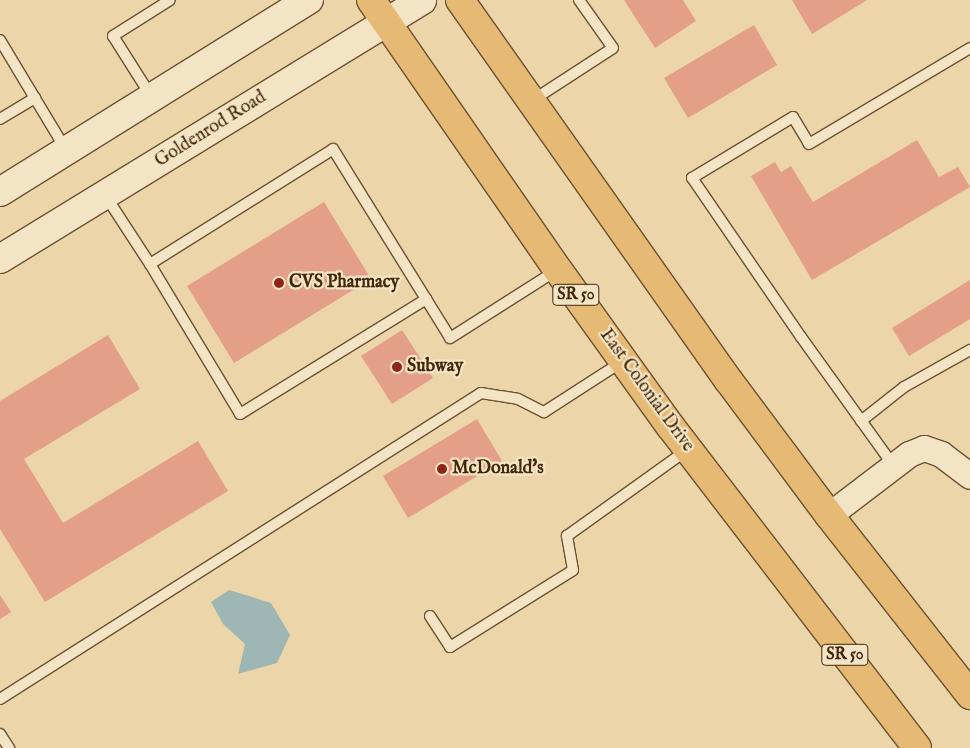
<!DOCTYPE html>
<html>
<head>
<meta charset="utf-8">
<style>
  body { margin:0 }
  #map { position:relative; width:970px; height:748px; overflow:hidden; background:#ecd5a8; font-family:"IM FELL English",serif }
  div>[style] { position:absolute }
  .water>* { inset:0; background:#9eb6b4 }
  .building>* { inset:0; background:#e39f88 }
  .roads { filter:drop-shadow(1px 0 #6c5232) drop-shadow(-1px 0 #6c5232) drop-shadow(0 1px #6c5232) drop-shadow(0 -1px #6c5232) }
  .service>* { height:10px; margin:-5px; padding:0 5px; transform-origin:5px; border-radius:5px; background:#f3e4c6 }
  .tertiary>* { height:25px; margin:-12.5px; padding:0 12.5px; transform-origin:12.5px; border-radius:12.5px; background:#f3e4c6 }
  .secondary>* { height:28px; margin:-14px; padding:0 14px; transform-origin:14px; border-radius:14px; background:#f3e4c6 }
  .trunk>* { height:28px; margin:-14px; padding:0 14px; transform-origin:14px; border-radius:14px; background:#e6ba74 }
  .dots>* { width:14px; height:14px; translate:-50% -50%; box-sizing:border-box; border:2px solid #f3e4c6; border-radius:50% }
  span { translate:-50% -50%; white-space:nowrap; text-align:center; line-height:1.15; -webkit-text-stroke:4.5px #f3e4c6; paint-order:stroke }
  .shield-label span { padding:1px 4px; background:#f3e4c6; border:1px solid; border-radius:4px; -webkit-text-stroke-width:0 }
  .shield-label { font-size:16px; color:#42270a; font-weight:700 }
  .street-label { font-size:18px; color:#42270a }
  .poi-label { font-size:18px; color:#42270a; font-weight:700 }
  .left { translate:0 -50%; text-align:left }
</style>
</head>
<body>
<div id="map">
  <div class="water">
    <i style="clip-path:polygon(229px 590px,271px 603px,290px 635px,277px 663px,238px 674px,245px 644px,223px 624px,211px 602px)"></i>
  </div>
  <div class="building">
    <i style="clip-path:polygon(624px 0,683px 0,696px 21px,655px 48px)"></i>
    <i style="clip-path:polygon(792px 0,867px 0,812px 34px)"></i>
    <i style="clip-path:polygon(754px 25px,777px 65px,688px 118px,664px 78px)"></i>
    <i style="clip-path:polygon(917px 140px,939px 177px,958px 167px,970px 187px,812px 280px,751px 176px,775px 162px,781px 172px,791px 166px,813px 202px)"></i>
    <i style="clip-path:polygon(324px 202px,371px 279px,234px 363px,187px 286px)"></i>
    <i style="clip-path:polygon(970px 280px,970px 319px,909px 356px,892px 328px)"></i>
    <i style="clip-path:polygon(402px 330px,433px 378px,392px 404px,361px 356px)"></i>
    <i style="clip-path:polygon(108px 335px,140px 389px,24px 459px,63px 523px,198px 441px,228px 491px,45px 602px,0 529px,0 401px)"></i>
    <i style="clip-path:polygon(477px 419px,502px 461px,408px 518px,383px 476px)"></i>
    <i style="clip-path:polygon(0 595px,11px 612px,0 619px)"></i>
  </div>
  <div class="roads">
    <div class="service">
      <i style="left:0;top:40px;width:128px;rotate:59deg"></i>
      <i style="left:151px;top:96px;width:71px;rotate:-122.3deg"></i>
      <i style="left:113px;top:36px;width:67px;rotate:-32.3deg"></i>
      <i style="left:533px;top:100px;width:95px;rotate:-33deg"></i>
      <i style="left:613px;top:48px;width:59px;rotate:-125.3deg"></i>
      <i style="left:0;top:119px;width:41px;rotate:-31deg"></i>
      <i style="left:105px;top:195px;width:82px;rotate:56.9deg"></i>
      <i style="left:150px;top:264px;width:216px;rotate:-32.1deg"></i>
      <i style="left:333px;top:149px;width:222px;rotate:58.2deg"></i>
      <i style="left:450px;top:338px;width:127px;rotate:-32.4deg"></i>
      <i style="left:150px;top:264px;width:175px;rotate:59deg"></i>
      <i style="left:240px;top:414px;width:219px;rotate:-31.7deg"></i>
      <i style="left:861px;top:421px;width:55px;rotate:-38.3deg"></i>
      <i style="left:904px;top:387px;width:76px;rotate:-29.3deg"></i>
      <i style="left:893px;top:465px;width:158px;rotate:-125.7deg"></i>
      <i style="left:801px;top:337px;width:193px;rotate:-124.4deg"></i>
      <i style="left:692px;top:178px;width:118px;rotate:-31.1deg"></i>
      <i style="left:793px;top:117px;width:31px;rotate:59deg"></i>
      <i style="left:809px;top:144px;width:187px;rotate:-30.8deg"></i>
      <i style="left:430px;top:616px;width:37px;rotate:57deg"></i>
      <i style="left:450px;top:647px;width:145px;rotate:-32deg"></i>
      <i style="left:573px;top:570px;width:35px;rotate:-100deg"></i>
      <i style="left:567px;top:536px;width:148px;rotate:-35.6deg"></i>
      <i style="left:0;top:699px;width:570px;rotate:-32.46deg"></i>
      <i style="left:481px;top:393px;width:37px;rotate:9deg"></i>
      <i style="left:518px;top:399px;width:29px;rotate:27deg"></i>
      <i style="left:544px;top:412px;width:94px;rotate:-32.8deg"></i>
      <i style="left:0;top:734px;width:17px;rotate:57deg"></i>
    </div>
    <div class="tertiary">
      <i style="left:829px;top:515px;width:101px;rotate:-37.3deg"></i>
      <i style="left:909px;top:454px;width:16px;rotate:-22deg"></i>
      <i style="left:924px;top:448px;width:18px;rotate:19deg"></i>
      <i style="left:941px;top:454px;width:36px;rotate:37deg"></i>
    </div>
    <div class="secondary">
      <i style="left:0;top:192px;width:364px;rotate:-31.9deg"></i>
      <i style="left:0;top:259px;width:495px;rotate:-31.5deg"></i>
    </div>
    <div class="trunk">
      <i style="left:371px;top:0;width:328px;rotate:55.3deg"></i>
      <i style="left:558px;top:270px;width:193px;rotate:54.3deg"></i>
      <i style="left:671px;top:427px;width:404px;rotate:52.5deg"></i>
      <i style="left:460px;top:0;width:466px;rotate:54.8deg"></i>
      <i style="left:729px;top:381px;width:167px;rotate:53.3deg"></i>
      <i style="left:829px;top:515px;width:229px;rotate:51.9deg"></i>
    </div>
  </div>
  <div class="dots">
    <i style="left:279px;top:283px;background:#8f2418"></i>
    <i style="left:397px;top:367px;background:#8f2418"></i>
    <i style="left:442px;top:469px;background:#8f2418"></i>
  </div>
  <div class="shield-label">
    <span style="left:576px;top:295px">SR 50</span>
    <span style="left:845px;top:655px">SR 50</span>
  </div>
  <div class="street-label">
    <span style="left:211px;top:130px;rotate:-32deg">Goldenrod Road</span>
    <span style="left:646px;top:391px;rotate:54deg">East Colonial Drive</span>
  </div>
  <div class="poi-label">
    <span class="left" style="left:289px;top:283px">CVS Pharmacy</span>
    <span class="left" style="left:407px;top:367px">Subway</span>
    <span class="left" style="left:452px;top:469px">McDonald's</span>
  </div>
</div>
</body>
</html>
